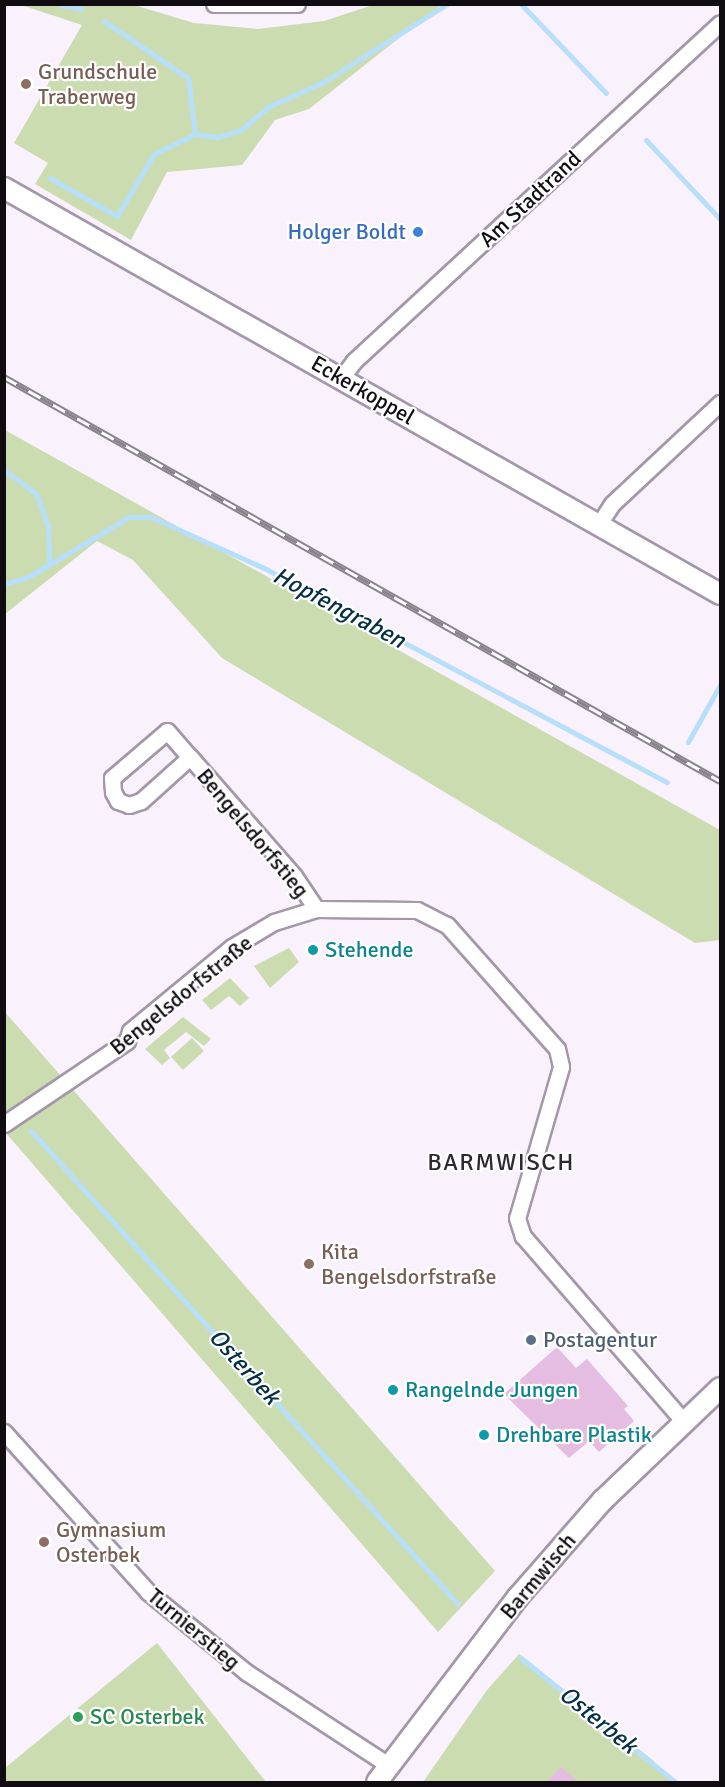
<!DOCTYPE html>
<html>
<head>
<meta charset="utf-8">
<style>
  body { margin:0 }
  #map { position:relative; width:725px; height:1787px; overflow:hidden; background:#f9f1fc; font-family:Signika,sans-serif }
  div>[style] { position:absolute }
  .green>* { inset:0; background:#cbdcb1 }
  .stream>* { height:5px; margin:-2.5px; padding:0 2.5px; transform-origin:2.5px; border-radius:2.5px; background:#b8dffa }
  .building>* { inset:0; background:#e5bce2 }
  .roads { filter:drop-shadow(2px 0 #a397a9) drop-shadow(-2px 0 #a397a9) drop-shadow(0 2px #a397a9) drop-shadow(0 -2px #a397a9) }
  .minor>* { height:15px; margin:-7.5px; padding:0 7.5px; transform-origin:7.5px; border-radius:7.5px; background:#fff }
  .tertiary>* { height:20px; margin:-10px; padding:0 10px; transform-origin:10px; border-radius:10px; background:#fff }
  .rail>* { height:7px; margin-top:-3.5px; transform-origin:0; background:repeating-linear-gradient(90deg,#fff 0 14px,#89838c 0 28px); box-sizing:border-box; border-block:2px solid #89838c }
  .dots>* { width:16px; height:16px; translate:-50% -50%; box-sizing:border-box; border:3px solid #fff; border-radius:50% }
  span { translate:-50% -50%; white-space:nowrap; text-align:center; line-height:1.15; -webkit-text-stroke:4.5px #fff; paint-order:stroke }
  .education-label { font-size:22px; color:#785e54 }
  .left { translate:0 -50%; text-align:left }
  .street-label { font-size:22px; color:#100c12 }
  .shop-label { font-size:22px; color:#366cbe }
  .right { translate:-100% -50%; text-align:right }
  .culture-label { font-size:22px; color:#0d838f }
  .service-label { font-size:22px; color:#4e5e75 }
  .leisure-label { font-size:22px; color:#27864d }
  .water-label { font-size:24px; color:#042f44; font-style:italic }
  .neighbourhood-label { font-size:24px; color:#302634; letter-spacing:1.5px }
  .frame { position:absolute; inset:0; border:6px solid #100c12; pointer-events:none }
</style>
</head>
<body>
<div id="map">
  <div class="green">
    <i style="clip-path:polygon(21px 5px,134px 5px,194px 23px,258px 29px,324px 21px,373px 5px,441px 5px,309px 109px,275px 120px,242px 165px,167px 172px,131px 240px,35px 184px,48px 163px,14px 143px,82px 25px)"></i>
    <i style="clip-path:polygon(5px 430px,720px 830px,720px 940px,695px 943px,222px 658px,133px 560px,97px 541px,5px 614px)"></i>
    <i style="clip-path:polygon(289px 948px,299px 962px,270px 988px,254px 966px)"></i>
    <i style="clip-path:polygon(230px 978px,249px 998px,240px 1006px,229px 996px,211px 1010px,202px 1000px)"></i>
    <i style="clip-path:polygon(4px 1011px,495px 1571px,438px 1632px,5px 1132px)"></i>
    <i style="clip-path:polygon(183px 1017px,211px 1039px,204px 1046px,186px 1032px,164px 1050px,170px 1058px,162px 1065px,145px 1049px)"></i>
    <i style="clip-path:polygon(192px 1038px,204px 1051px,183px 1070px,171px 1057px)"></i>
    <i style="clip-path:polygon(157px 1643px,266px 1782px,5px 1782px,5px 1768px)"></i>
    <i style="clip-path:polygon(519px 1654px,650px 1758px,677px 1782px,423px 1782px,487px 1690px)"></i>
  </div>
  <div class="stream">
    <i style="left:59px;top:4px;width:23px;rotate:13deg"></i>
    <i style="left:521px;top:4px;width:123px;rotate:46.3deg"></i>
    <i style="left:104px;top:21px;width:102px;rotate:34.2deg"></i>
    <i style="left:188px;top:78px;width:56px;rotate:82.9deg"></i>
    <i style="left:646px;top:140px;width:108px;rotate:46.9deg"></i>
    <i style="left:50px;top:178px;width:77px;rotate:29.6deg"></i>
    <i style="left:117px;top:216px;width:72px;rotate:-59.2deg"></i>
    <i style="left:154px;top:154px;width:46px;rotate:-26deg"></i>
    <i style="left:195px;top:134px;width:22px;rotate:8deg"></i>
    <i style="left:217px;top:137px;width:25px;rotate:-16deg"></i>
    <i style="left:241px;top:130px;width:38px;rotate:-40deg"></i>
    <i style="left:270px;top:106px;width:57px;rotate:-23.9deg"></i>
    <i style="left:322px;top:83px;width:148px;rotate:-32.3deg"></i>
    <i style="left:4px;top:470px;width:39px;rotate:36deg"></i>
    <i style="left:36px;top:493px;width:35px;rotate:70deg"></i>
    <i style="left:48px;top:526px;width:36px;rotate:88deg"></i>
    <i style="left:4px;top:584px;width:25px;rotate:-16deg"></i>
    <i style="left:28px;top:577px;width:117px;rotate:-30.7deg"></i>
    <i style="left:129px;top:517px;width:22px"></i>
    <i style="left:151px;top:517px;width:126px;rotate:24.3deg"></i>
    <i style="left:266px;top:569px;width:454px;rotate:28deg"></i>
    <i style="left:688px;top:742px;width:65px;rotate:-60.7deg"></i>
    <i style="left:31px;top:1131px;width:637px;rotate:47.93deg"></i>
    <i style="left:521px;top:1658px;width:198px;rotate:38.8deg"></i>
  </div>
  <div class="building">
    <i style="clip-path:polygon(557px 1347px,576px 1368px,587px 1359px,628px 1406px,624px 1409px,634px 1421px,599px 1452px,589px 1441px,569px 1458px,504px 1394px)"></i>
    <i style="clip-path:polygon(561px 1767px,578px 1782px,547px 1782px)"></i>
  </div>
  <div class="roads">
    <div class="minor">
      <i style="left:214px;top:4px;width:83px"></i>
      <i style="left:342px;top:377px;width:20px;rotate:-53deg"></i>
      <i style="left:354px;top:361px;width:498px;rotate:-42.7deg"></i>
      <i style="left:599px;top:524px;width:24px;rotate:-57deg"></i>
      <i style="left:612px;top:504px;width:148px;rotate:-43.1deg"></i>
      <i style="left:190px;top:757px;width:66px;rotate:138.1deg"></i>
      <i style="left:141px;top:801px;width:13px;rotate:162deg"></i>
      <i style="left:129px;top:805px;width:12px;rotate:-160deg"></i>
      <i style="left:118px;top:801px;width:10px;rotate:-119deg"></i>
      <i style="left:113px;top:792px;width:14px;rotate:-94deg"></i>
      <i style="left:112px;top:778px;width:72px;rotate:-40.5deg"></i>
      <i style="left:167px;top:731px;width:35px;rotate:49deg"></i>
      <i style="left:190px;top:757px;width:158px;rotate:48.8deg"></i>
      <i style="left:294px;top:876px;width:40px;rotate:56deg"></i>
      <i style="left:4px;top:1124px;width:148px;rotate:-34deg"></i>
      <i style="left:127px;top:1041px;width:10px;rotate:-73deg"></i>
      <i style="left:130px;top:1031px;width:132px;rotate:-39.5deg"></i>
      <i style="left:232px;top:947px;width:49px;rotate:-30.8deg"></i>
      <i style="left:274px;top:922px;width:44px;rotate:-17.2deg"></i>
      <i style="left:316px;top:909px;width:101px;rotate:0.6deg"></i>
      <i style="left:417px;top:910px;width:34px;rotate:27deg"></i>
      <i style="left:447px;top:925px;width:166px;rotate:48.4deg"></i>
      <i style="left:557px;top:1049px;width:18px;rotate:77deg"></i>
      <i style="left:561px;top:1067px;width:157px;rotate:106.2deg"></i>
      <i style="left:517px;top:1218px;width:19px;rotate:72deg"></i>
      <i style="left:523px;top:1236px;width:246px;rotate:49.1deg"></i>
      <i style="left:4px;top:1432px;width:215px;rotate:48deg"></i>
      <i style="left:148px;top:1592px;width:127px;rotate:39.2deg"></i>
      <i style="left:246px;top:1672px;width:170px;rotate:33.2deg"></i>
    </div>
    <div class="tertiary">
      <i style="left:4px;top:188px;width:823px;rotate:29.55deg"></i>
      <i style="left:377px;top:1782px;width:233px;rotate:-52.7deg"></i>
      <i style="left:518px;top:1597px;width:129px;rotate:-48.8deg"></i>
      <i style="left:603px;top:1500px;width:162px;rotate:-43.7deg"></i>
    </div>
  </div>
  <div class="rail">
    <i style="left:4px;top:377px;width:822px;rotate:29.43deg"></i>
  </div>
  <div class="dots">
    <i style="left:26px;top:84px;background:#8d6e63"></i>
    <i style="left:418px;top:232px;background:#3f7fe0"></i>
    <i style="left:313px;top:950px;background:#0f9aa8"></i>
    <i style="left:309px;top:1264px;background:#8d6e63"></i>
    <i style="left:531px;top:1340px;background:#5c6f8a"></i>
    <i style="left:393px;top:1390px;background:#0f9aa8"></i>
    <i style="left:484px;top:1435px;background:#0f9aa8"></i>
    <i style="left:44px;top:1542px;background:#8d6e63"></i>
    <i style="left:78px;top:1717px;background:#2e9e5b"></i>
  </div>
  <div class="education-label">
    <span class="left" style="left:38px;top:84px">Grundschule<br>Traberweg</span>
    <span class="left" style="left:321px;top:1264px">Kita<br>Bengelsdorfstraße</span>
    <span class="left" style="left:56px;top:1542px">Gymnasium<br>Osterbek</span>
  </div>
  <div class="street-label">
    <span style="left:530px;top:199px;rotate:-43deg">Am Stadtrand</span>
    <span style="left:363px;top:390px;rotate:30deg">Eckerkoppel</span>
    <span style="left:253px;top:833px;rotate:50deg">Bengelsdorfstieg</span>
    <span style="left:181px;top:995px;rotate:-39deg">Bengelsdorfstraße</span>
    <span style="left:538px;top:1576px;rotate:-50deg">Barmwisch</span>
    <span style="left:194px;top:1629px;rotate:40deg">Turnierstieg</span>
  </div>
  <div class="shop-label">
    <span class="right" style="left:406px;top:232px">Holger Boldt</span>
  </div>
  <div class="culture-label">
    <span class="left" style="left:325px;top:950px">Stehende</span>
    <span class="left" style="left:405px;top:1390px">Rangelnde Jungen</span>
    <span class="left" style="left:496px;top:1435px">Drehbare Plastik</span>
  </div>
  <div class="service-label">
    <span class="left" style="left:543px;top:1340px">Postagentur</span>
  </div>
  <div class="leisure-label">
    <span class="left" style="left:90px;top:1717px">SC Osterbek</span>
  </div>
  <div class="water-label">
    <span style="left:339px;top:608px;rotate:28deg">Hopfengraben</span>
    <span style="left:244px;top:1367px;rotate:48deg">Osterbek</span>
    <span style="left:598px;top:1720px;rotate:39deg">Osterbek</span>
  </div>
  <div class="neighbourhood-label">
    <span style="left:501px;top:1163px">BARMWISCH</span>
  </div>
  <div class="frame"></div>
</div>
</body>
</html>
